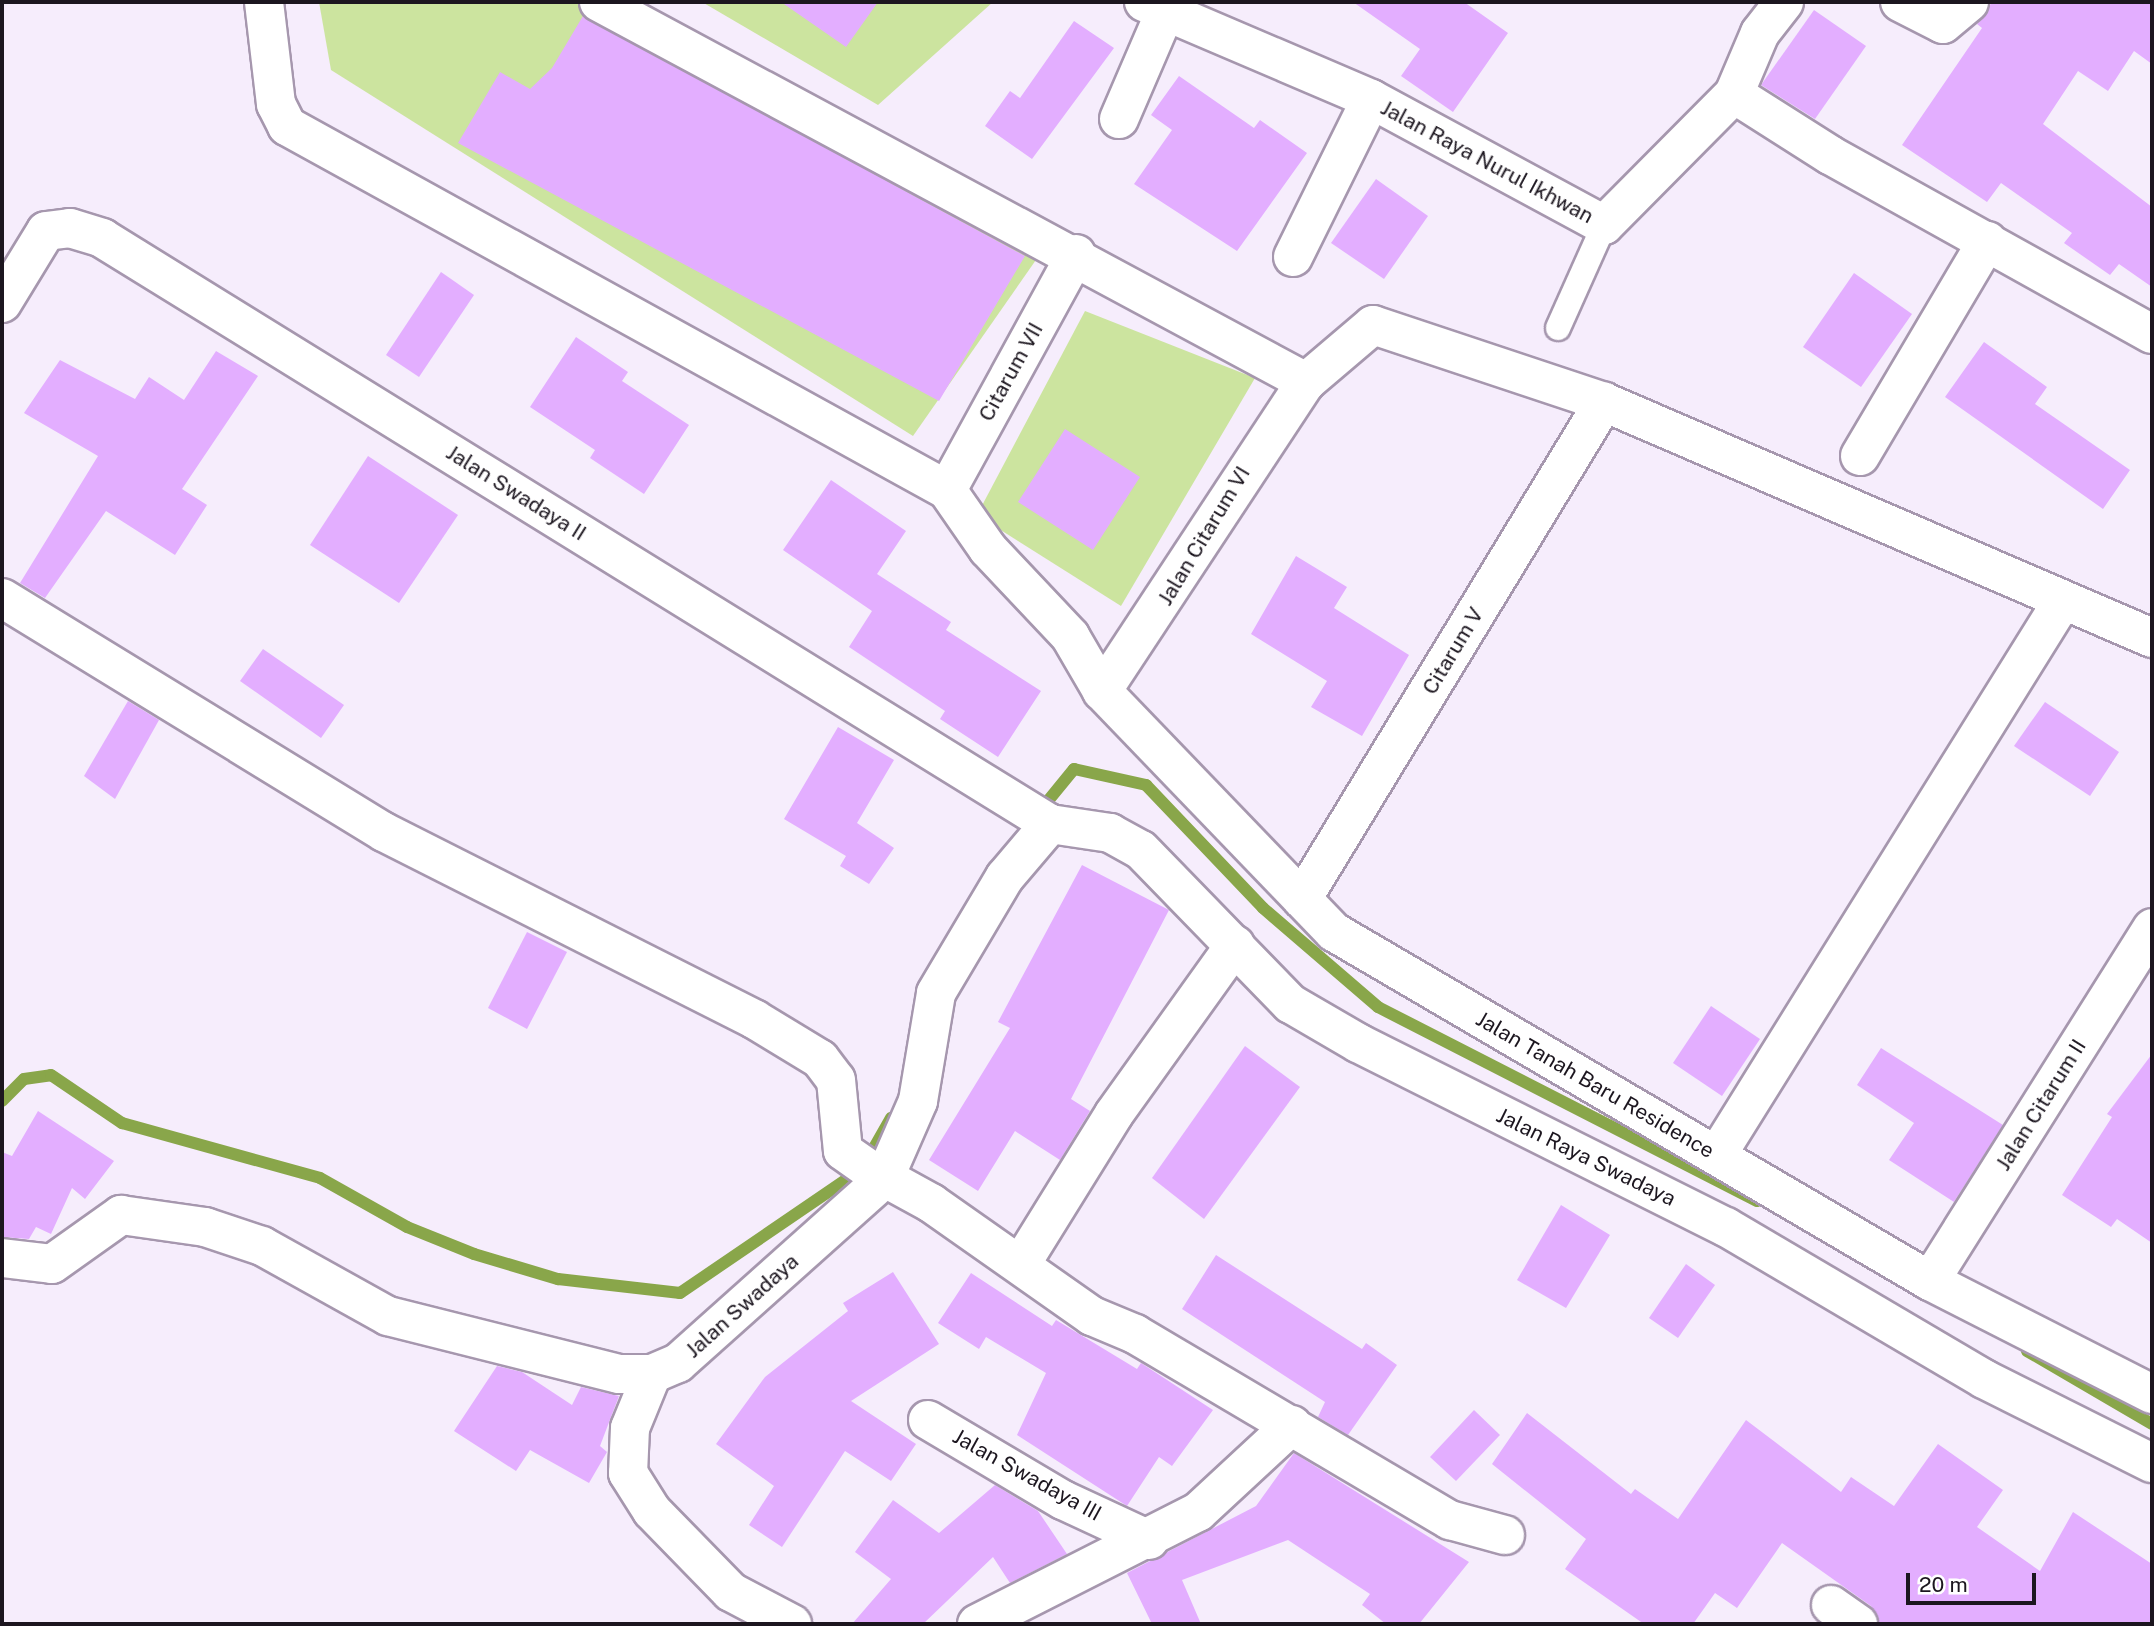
<!DOCTYPE html>
<html>
<head>
<meta charset="utf-8">
<style>
  body { margin:0 }
  #map { position:relative; width:2154px; height:1626px; overflow:hidden; background:#f6edfc; font-family:"Public Sans",sans-serif }
  div>[style] { position:absolute }
  .green>* { inset:0; background:#cce49f }
  .stream>* { height:12px; margin:-6px; padding:0 6px; transform-origin:6px; border-radius:6px; background:#89a64a }
  .building>* { inset:0; background:#e3aeff }
  .roads { filter:drop-shadow(2px 0 #a697ae) drop-shadow(-2px 0 #a697ae) drop-shadow(0 2px #a697ae) drop-shadow(0 -2px #a697ae) }
  .service>* { height:24px; margin:-12px; padding:0 12px; transform-origin:12px; border-radius:12px; background:#fff }
  .minor>* { height:38px; margin:-19px; padding:0 19px; transform-origin:19px; border-radius:19px; background:#fff }
  span { translate:-50% -50%; white-space:nowrap; text-align:center; line-height:1.15; -webkit-text-stroke:7px #fff; paint-order:stroke }
  .street-label { font-size:21px; color:#1c161f }
  .frame { position:absolute; inset:0; border:4px solid #1c161f; pointer-events:none }
  .scale { position:absolute; left:1906px; top:1573px; width:130px; height:32px; box-sizing:border-box; border:4px solid #1c161f; border-top:0; padding-left:9px; font-size:21px; line-height:24px; white-space:nowrap; color:#1c161f; -webkit-text-stroke:5px #fff; paint-order:stroke }
</style>
</head>
<body>
<div id="map">
  <div class="green">
    <i style="clip-path:polygon(319px 2px,608px 2px,1052px 237px,913px 436px,331px 70px)"></i>
    <i style="clip-path:polygon(702px 2px,993px 2px,878px 105px)"></i>
    <i style="clip-path:polygon(1085px 311px,1255px 378px,1121px 606px,977px 515px)"></i>
  </div>
  <div class="stream">
    <i style="left:1038px;top:813px;width:57px;rotate:-50.7deg"></i>
    <i style="left:1074px;top:769px;width:74px;rotate:12.5deg"></i>
    <i style="left:1146px;top:785px;width:170px;rotate:46.4deg"></i>
    <i style="left:1263px;top:908px;width:152px;rotate:40.7deg"></i>
    <i style="left:1378px;top:1007px;width:426px;rotate:27.1deg"></i>
    <i style="left:2px;top:1101px;width:31px;rotate:-45deg"></i>
    <i style="left:24px;top:1079px;width:27px;rotate:-8deg"></i>
    <i style="left:51px;top:1075px;width:86px;rotate:34.1deg"></i>
    <i style="left:122px;top:1123px;width:205px;rotate:15.5deg"></i>
    <i style="left:320px;top:1178px;width:100px;rotate:29.4deg"></i>
    <i style="left:407px;top:1227px;width:72px;rotate:21.9deg"></i>
    <i style="left:474px;top:1254px;width:88px;rotate:16.6deg"></i>
    <i style="left:558px;top:1279px;width:123px;rotate:6.5deg"></i>
    <i style="left:680px;top:1293px;width:220px;rotate:-34.3deg"></i>
    <i style="left:862px;top:1169px;width:59px;rotate:-60.4deg"></i>
    <i style="left:2027px;top:1351px;width:145px;rotate:30.3deg"></i>
  </div>
  <div class="building">
    <i style="clip-path:polygon(781px 2px,878px 2px,846px 47px)"></i>
    <i style="clip-path:polygon(1353px 2px,1464px 2px,1508px 33px,1453px 112px,1401px 76px,1420px 49px)"></i>
    <i style="clip-path:polygon(1992px 2px,2152px 2px,2152px 64px,2134px 51px,2108px 91px,2078px 71px,2043px 124px,2152px 207px,2152px 287px,2119px 264px,2110px 275px,2064px 243px,2072px 233px,2001px 183px,1987px 202px,1902px 145px,1982px 28px,1977px 24px)"></i>
    <i style="clip-path:polygon(1814px 10px,1866px 46px,1815px 119px,1761px 85px)"></i>
    <i style="clip-path:polygon(583px 16px,1025px 256px,939px 401px,458px 143px,500px 72px,530px 89px,552px 68px)"></i>
    <i style="clip-path:polygon(1074px 21px,1114px 48px,1032px 159px,985px 126px,1010px 91px,1020px 98px)"></i>
    <i style="clip-path:polygon(1179px 76px,1254px 128px,1260px 120px,1307px 153px,1237px 251px,1134px 184px,1172px 130px,1151px 115px)"></i>
    <i style="clip-path:polygon(1376px 179px,1428px 216px,1384px 279px,1331px 243px)"></i>
    <i style="clip-path:polygon(441px 272px,474px 295px,419px 377px,386px 355px)"></i>
    <i style="clip-path:polygon(1854px 273px,1912px 314px,1861px 387px,1803px 347px)"></i>
    <i style="clip-path:polygon(576px 337px,628px 372px,622px 381px,689px 425px,644px 494px,590px 458px,595px 450px,530px 407px)"></i>
    <i style="clip-path:polygon(1984px 342px,2047px 387px,2035px 404px,2130px 470px,2103px 509px,1945px 397px)"></i>
    <i style="clip-path:polygon(216px 351px,258px 376px,182px 489px,207px 505px,175px 555px,106px 511px,45px 598px,20px 583px,98px 456px,24px 413px,60px 360px,135px 399px,149px 377px,184px 400px)"></i>
    <i style="clip-path:polygon(1065px 429px,1140px 477px,1093px 550px,1018px 502px)"></i>
    <i style="clip-path:polygon(368px 456px,458px 515px,399px 603px,310px 545px)"></i>
    <i style="clip-path:polygon(831px 480px,906px 531px,877px 574px,951px 622px,946px 630px,1041px 691px,998px 757px,940px 719px,945px 711px,849px 647px,872px 611px,783px 550px)"></i>
    <i style="clip-path:polygon(1296px 556px,1347px 587px,1334px 608px,1409px 655px,1362px 736px,1311px 707px,1327px 681px,1251px 634px)"></i>
    <i style="clip-path:polygon(263px 649px,344px 705px,321px 738px,240px 681px)"></i>
    <i style="clip-path:polygon(128px 701px,159px 720px,115px 799px,84px 776px)"></i>
    <i style="clip-path:polygon(2045px 702px,2119px 752px,2090px 796px,2014px 746px)"></i>
    <i style="clip-path:polygon(838px 727px,894px 760px,857px 823px,894px 848px,869px 884px,840px 866px,846px 856px,784px 819px)"></i>
    <i style="clip-path:polygon(1082px 865px,1169px 910px,1071px 1099px,1090px 1111px,1060px 1160px,1015px 1131px,978px 1191px,929px 1160px,1010px 1028px,998px 1022px)"></i>
    <i style="clip-path:polygon(527px 932px,567px 952px,527px 1029px,488px 1008px)"></i>
    <i style="clip-path:polygon(1711px 1006px,1760px 1039px,1722px 1096px,1673px 1063px)"></i>
    <i style="clip-path:polygon(1245px 1046px,1300px 1087px,1204px 1219px,1152px 1178px)"></i>
    <i style="clip-path:polygon(1881px 1048px,2003px 1125px,1954px 1202px,1889px 1160px,1914px 1123px,1857px 1085px)"></i>
    <i style="clip-path:polygon(2152px 1054px,2152px 1243px,2117px 1219px,2111px 1227px,2062px 1195px,2112px 1117px,2107px 1114px)"></i>
    <i style="clip-path:polygon(38px 1111px,114px 1161px,85px 1199px,72px 1188px,51px 1234px,36px 1227px,29px 1239px,2px 1237px,2px 1152px,12px 1156px)"></i>
    <i style="clip-path:polygon(1561px 1205px,1610px 1235px,1566px 1308px,1517px 1280px)"></i>
    <i style="clip-path:polygon(1216px 1255px,1362px 1349px,1366px 1343px,1397px 1365px,1348px 1435px,1318px 1417px,1325px 1402px,1182px 1309px)"></i>
    <i style="clip-path:polygon(1686px 1264px,1715px 1285px,1678px 1338px,1649px 1318px)"></i>
    <i style="clip-path:polygon(893px 1272px,939px 1344px,851px 1401px,916px 1444px,891px 1481px,845px 1451px,782px 1547px,749px 1525px,774px 1486px,716px 1444px,765px 1377px,848px 1311px,843px 1303px)"></i>
    <i style="clip-path:polygon(971px 1273px,1052px 1326px,1056px 1320px,1137px 1369px,1141px 1363px,1213px 1410px,1172px 1466px,1159px 1457px,1127px 1506px,1017px 1435px,1046px 1373px,986px 1337px,979px 1349px,938px 1323px)"></i>
    <i style="clip-path:polygon(497px 1366px,522px 1372px,572px 1405px,581px 1387px,619px 1396px,600px 1446px,607px 1452px,589px 1483px,530px 1450px,516px 1471px,454px 1431px)"></i>
    <i style="clip-path:polygon(1474px 1410px,1500px 1435px,1456px 1481px,1430px 1457px)"></i>
    <i style="clip-path:polygon(1527px 1413px,1631px 1494px,1635px 1489px,1678px 1519px,1746px 1420px,1841px 1492px,1851px 1477px,1894px 1506px,1938px 1444px,2003px 1490px,1977px 1527px,2040px 1571px,2073px 1512px,2152px 1564px,2152px 1624px,1880px 1624px,1871px 1606px,1782px 1543px,1737px 1608px,1715px 1593px,1693px 1624px,1644px 1624px,1565px 1569px,1586px 1539px,1492px 1464px)"></i>
    <i style="clip-path:polygon(1294px 1453px,1469px 1562px,1419px 1624px,1386px 1624px,1362px 1605px,1370px 1594px,1288px 1540px,1182px 1580px,1201px 1624px,1152px 1624px,1127px 1573px,1256px 1506px)"></i>
    <i style="clip-path:polygon(995px 1485px,1038px 1511px,1067px 1554px,1010px 1583px,993px 1557px,923px 1624px,852px 1624px,891px 1579px,855px 1552px,893px 1500px,939px 1533px)"></i>
  </div>
  <div class="roads">
    <div class="service">
      <i style="left:1558px;top:328px;width:113px;rotate:-65.9deg"></i>
    </div>
    <div class="minor">
      <i style="left:264px;top:2px;width:103px;rotate:83.3deg"></i>
      <i style="left:276px;top:104px;width:25px;rotate:63deg"></i>
      <i style="left:287px;top:126px;width:754px;rotate:28.88deg"></i>
      <i style="left:947px;top:490px;width:72px;rotate:55.2deg"></i>
      <i style="left:988px;top:549px;width:120px;rotate:46.7deg"></i>
      <i style="left:1070px;top:636px;width:64px;rotate:59.8deg"></i>
      <i style="left:1102px;top:691px;width:335px;rotate:46.1deg"></i>
      <i style="left:1334px;top:932px;width:691px;rotate:30.35deg"></i>
      <i style="left:1930px;top:1281px;width:249px;rotate:27deg"></i>
      <i style="left:599px;top:2px;width:803px;rotate:28.26deg"></i>
      <i style="left:1144px;top:2px;width:247px;rotate:23.1deg"></i>
      <i style="left:1371px;top:99px;width:265px;rotate:28.4deg"></i>
      <i style="left:1604px;top:225px;width:185px;rotate:-45.2deg"></i>
      <i style="left:1734px;top:94px;width:66px;rotate:-66.9deg"></i>
      <i style="left:1760px;top:33px;width:39px;rotate:-52deg"></i>
      <i style="left:1900px;top:2px;width:48px;rotate:27.1deg"></i>
      <i style="left:1943px;top:24px;width:34px;rotate:-40deg"></i>
      <i style="left:1734px;top:94px;width:114px;rotate:32.4deg"></i>
      <i style="left:1830px;top:155px;width:368px;rotate:29.1deg"></i>
      <i style="left:1119px;top:119px;width:119px;rotate:-66.7deg"></i>
      <i style="left:1293px;top:257px;width:176px;rotate:-63.7deg"></i>
      <i style="left:2px;top:303px;width:84px;rotate:-58.6deg"></i>
      <i style="left:46px;top:231px;width:24px;rotate:-7deg"></i>
      <i style="left:70px;top:228px;width:34px;rotate:17deg"></i>
      <i style="left:102px;top:238px;width:1114px;rotate:31.72deg"></i>
      <i style="left:1860px;top:456px;width:250px;rotate:-59.4deg"></i>
      <i style="left:947px;top:490px;width:269px;rotate:-61.3deg"></i>
      <i style="left:2px;top:598px;width:448px;rotate:31.5deg"></i>
      <i style="left:384px;top:832px;width:415px;rotate:26.8deg"></i>
      <i style="left:754px;top:1019px;width:77px;rotate:31.2deg"></i>
      <i style="left:820px;top:1059px;width:26px;rotate:53deg"></i>
      <i style="left:836px;top:1080px;width:71px;rotate:84.4deg"></i>
      <i style="left:843px;top:1151px;width:32px;rotate:35deg"></i>
      <i style="left:869px;top:1169px;width:71px;rotate:28.7deg"></i>
      <i style="left:931px;top:1203px;width:197px;rotate:35.1deg"></i>
      <i style="left:1092px;top:1316px;width:47px;rotate:22.7deg"></i>
      <i style="left:1135px;top:1334px;width:366px;rotate:30.6deg"></i>
      <i style="left:1450px;top:1520px;width:57px;rotate:15.3deg"></i>
      <i style="left:1102px;top:691px;width:370px;rotate:-56.6deg"></i>
      <i style="left:1306px;top:382px;width:88px;rotate:-40.4deg"></i>
      <i style="left:1373px;top:325px;width:243px;rotate:18.4deg"></i>
      <i style="left:1604px;top:402px;width:597px;rotate:23.3deg"></i>
      <i style="left:1050px;top:824px;width:61px;rotate:8.5deg"></i>
      <i style="left:1110px;top:833px;width:35px;rotate:29deg"></i>
      <i style="left:1141px;top:850px;width:215px;rotate:45.8deg"></i>
      <i style="left:1291px;top:1004px;width:78px;rotate:30.2deg"></i>
      <i style="left:1358px;top:1043px;width:411px;rotate:26.6deg"></i>
      <i style="left:1726px;top:1227px;width:299px;rotate:30.5deg"></i>
      <i style="left:1984px;top:1379px;width:188px;rotate:26.6deg"></i>
      <i style="left:1302px;top:899px;width:582px;rotate:-58.72deg"></i>
      <i style="left:1717px;top:1155px;width:654px;rotate:-58.06deg"></i>
      <i style="left:2px;top:1258px;width:50px;rotate:6.8deg"></i>
      <i style="left:52px;top:1264px;width:85px;rotate:-35.4deg"></i>
      <i style="left:121px;top:1215px;width:85px;rotate:8.1deg"></i>
      <i style="left:205px;top:1227px;width:60px;rotate:18.4deg"></i>
      <i style="left:262px;top:1246px;width:144px;rotate:29.1deg"></i>
      <i style="left:388px;top:1316px;width:238px;rotate:14.1deg"></i>
      <i style="left:619px;top:1374px;width:33px"></i>
      <i style="left:652px;top:1374px;width:28px;rotate:-23deg"></i>
      <i style="left:678px;top:1363px;width:276px;rotate:-41.8deg"></i>
      <i style="left:884px;top:1179px;width:85px;rotate:-66.4deg"></i>
      <i style="left:918px;top:1101px;width:109px;rotate:-80.5deg"></i>
      <i style="left:936px;top:993px;width:135px;rotate:-59.3deg"></i>
      <i style="left:1005px;top:877px;width:70px;rotate:-49.7deg"></i>
      <i style="left:1021px;top:1264px;width:176px;rotate:-58.2deg"></i>
      <i style="left:1114px;top:1114px;width:208px;rotate:-54.4deg"></i>
      <i style="left:1930px;top:1281px;width:417px;rotate:-57.8deg"></i>
      <i style="left:652px;top:1374px;width:58px;rotate:112.2deg"></i>
      <i style="left:630px;top:1428px;width:45px;rotate:92.5deg"></i>
      <i style="left:628px;top:1473px;width:45px;rotate:57.7deg"></i>
      <i style="left:652px;top:1511px;width:113px;rotate:45.7deg"></i>
      <i style="left:731px;top:1592px;width:69px;rotate:27.7deg"></i>
      <i style="left:928px;top:1420px;width:157px;rotate:30.7deg"></i>
      <i style="left:1063px;top:1500px;width:95px;rotate:24.9deg"></i>
      <i style="left:1831px;top:1605px;width:33px;rotate:35deg"></i>
      <i style="left:977px;top:1624px;width:248px;rotate:-26.9deg"></i>
      <i style="left:1198px;top:1512px;width:128px;rotate:-42.8deg"></i>
    </div>
  </div>
  <div class="street-label">
    <span style="left:1487px;top:162px;rotate:28deg">Jalan Raya Nurul Ikhwan</span>
    <span style="left:1011px;top:372px;rotate:-61deg">Citarum VII</span>
    <span style="left:516px;top:493px;rotate:32deg">Jalan Swadaya II</span>
    <span style="left:1204px;top:536px;rotate:-59deg">Jalan Citarum VI</span>
    <span style="left:1453px;top:651px;rotate:-59deg">Citarum V</span>
    <span style="left:1595px;top:1085px;rotate:30deg">Jalan Tanah Baru Residence</span>
    <span style="left:2041px;top:1105px;rotate:-58deg">Jalan Citarum II</span>
    <span style="left:1586px;top:1157px;rotate:26deg">Jalan Raya Swadaya</span>
    <span style="left:742px;top:1306px;rotate:-42deg">Jalan Swadaya</span>
    <span style="left:1027px;top:1475px;rotate:29deg">Jalan Swadaya III</span>
  </div>
  <div class="frame"></div>
  <div class="scale">20 m</div>
</div>
</body>
</html>
